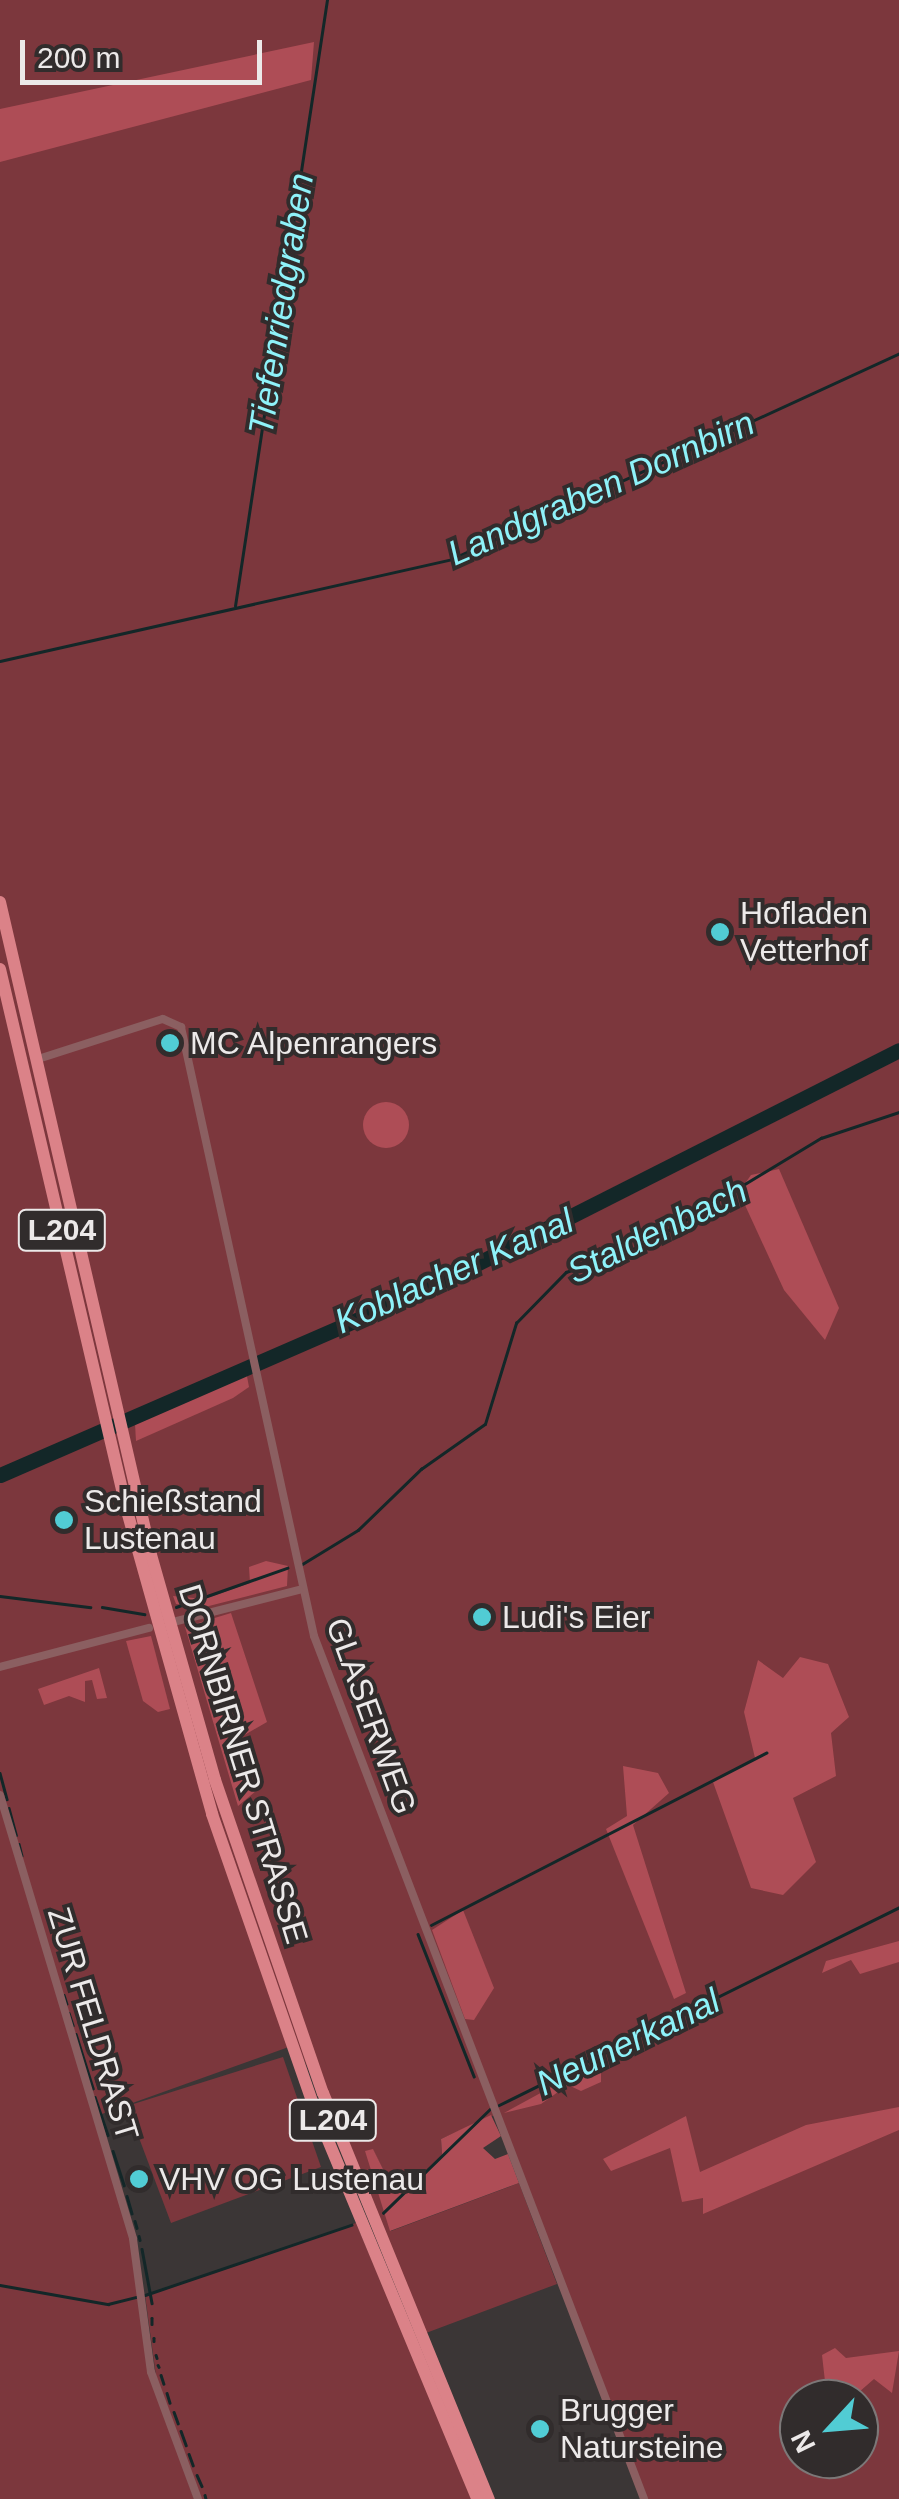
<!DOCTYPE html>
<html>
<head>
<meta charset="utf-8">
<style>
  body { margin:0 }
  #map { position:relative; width:899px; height:2499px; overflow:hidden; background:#3b3636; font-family:Helvetica,sans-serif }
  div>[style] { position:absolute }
  .green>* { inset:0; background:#7c373d }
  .forest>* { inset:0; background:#ae4d56 }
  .round { border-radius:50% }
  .stream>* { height:2.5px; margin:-1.25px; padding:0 1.25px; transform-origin:1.25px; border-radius:1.25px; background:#132728 }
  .river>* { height:15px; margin:-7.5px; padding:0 7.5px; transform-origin:7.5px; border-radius:7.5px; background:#132728 }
  .minor>* { height:8px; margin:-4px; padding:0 4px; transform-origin:4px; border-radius:4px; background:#8b5f61 }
  .primary>* { height:12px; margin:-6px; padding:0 6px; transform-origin:6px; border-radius:6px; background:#db8288 }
  .dots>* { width:28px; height:28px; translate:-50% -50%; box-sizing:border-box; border:5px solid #312c2c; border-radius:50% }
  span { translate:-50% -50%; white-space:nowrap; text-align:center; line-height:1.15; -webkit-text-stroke:8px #312c2c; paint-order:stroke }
  .shield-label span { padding:2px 8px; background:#312c2c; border:2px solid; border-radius:8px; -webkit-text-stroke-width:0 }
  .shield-label { font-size:30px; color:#ece9e9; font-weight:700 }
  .poi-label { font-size:32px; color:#ece9e9 }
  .left { translate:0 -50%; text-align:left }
  .street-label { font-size:32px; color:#ece9e9 }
  .water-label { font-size:35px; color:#8ef2f9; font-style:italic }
  .north { position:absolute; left:779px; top:2379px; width:100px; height:100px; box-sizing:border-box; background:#312c2c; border:2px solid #7c7878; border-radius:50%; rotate:244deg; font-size:28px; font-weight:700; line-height:40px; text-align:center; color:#ece9e9 }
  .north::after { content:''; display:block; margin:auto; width:35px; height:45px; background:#51ccd4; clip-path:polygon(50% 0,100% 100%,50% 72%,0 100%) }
  .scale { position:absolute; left:20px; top:40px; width:242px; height:45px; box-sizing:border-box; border:5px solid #ece9e9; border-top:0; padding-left:12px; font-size:30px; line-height:35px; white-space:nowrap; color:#ece9e9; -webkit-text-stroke:8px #312c2c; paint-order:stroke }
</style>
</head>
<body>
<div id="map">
  <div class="green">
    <i style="clip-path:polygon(evenodd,0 0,899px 0,899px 2499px,645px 2499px,499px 2113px,441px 2139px,442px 2154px,417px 2185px,387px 2177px,373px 2150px,391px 2231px,519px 2183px,557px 2284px,426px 2333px,297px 2044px,99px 2115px,134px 2255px,149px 2373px,194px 2499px,0 2499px,0 1479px,127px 1426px,124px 1418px,0 1468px,0 0,799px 2399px,859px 2399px,859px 2459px,799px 2459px,799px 2399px)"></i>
    <i style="clip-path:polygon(283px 2057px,321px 2167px,171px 2223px,127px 2106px)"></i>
    <i style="clip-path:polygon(356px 2223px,474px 2499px,201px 2499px,156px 2376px,145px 2295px)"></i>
  </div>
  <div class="forest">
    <i style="clip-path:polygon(314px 42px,311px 80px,0 162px,0 109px)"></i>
    <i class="round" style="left:363px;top:1102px;width:46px;height:46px"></i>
    <i style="clip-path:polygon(779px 1169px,839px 1308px,825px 1340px,784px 1290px,739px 1192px,751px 1175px)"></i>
    <i style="clip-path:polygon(246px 1371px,249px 1387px,233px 1398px,136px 1441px,135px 1424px)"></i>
    <i style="clip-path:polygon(266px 1561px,288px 1566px,287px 1586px,205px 1607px,176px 1604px,173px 1596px,204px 1599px,250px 1583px,249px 1567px)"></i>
    <i style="clip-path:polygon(231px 1613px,267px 1722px,241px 1737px,256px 1791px,238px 1806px,185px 1627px)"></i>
    <i style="clip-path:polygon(151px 1636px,170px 1709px,158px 1712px,143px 1701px,126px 1641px)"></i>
    <i style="clip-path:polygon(800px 1657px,828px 1664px,849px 1717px,831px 1733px,836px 1776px,793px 1798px,816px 1862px,783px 1895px,751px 1888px,713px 1782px,755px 1758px,744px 1712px,758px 1660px,783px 1678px)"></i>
    <i style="clip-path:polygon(99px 1668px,107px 1698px,97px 1699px,92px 1680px,85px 1681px,85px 1702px,69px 1696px,44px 1705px,38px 1689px)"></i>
    <i style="clip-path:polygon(623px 1766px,658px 1773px,669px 1793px,633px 1825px,686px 1993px,674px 1999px,606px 1829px,627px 1816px)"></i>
    <i style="clip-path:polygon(463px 1910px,494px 1988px,474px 2020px,465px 2019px,432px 1930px)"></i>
    <i style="clip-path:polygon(899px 1941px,899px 1962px,860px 1974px,851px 1960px,822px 1973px,826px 1961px)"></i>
    <i style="clip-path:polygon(601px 2060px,601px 2082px,581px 2091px,568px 2085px,541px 2104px,504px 2113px)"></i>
    <i style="clip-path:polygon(899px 2107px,899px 2130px,703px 2214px,703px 2198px,682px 2202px,670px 2148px,611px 2171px,603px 2159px,686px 2116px,700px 2172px,806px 2125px)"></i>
    <i style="clip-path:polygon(491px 2115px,501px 2136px,483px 2148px,495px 2159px,508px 2154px,519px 2183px,390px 2231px,365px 2151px,373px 2149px,387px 2177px,417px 2185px,442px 2154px,441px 2139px)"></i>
    <i style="clip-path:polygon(835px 2348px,846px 2358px,899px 2351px,892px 2393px,874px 2379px,851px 2399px,827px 2399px,822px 2355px)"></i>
  </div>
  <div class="stream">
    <i style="left:235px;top:606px;width:613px;rotate:-81.37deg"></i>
    <i style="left:0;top:661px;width:463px;rotate:-12.7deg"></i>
    <i style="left:452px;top:559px;width:492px;rotate:-24.7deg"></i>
    <i style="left:299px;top:1566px;width:69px;rotate:-31.4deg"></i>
    <i style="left:358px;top:1530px;width:88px;rotate:-44.1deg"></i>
    <i style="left:421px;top:1469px;width:78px;rotate:-35.1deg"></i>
    <i style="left:485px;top:1424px;width:106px;rotate:-72.9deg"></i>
    <i style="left:516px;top:1323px;width:71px;rotate:-45.6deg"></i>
    <i style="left:566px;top:1272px;width:83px;rotate:-19.1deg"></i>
    <i style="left:644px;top:1245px;width:207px;rotate:-31.2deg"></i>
    <i style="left:821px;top:1138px;width:82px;rotate:-18.4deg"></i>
    <i style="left:0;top:1596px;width:91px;rotate:7deg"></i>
    <i style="left:102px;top:1607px;width:43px;rotate:9.5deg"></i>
    <i style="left:176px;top:1607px;width:118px;rotate:-19.4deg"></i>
    <i style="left:0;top:1773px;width:27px;rotate:75deg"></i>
    <i style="left:9px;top:1808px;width:28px;rotate:75deg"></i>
    <i style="left:19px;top:1844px;width:12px;rotate:76deg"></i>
    <i style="left:431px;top:1925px;width:377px;rotate:-27.2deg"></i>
    <i style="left:418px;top:1934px;width:153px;rotate:68.5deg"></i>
    <i style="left:64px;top:1995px;width:9px;rotate:72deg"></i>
    <i style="left:69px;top:2013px;width:13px;rotate:72deg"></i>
    <i style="left:76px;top:2034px;width:57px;rotate:72.5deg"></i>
    <i style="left:95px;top:2097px;width:40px;rotate:71.1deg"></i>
    <i style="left:497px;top:2106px;width:449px;rotate:-26.3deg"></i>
    <i style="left:113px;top:2151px;width:36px;rotate:72deg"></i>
    <i style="left:127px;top:2196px;width:18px;rotate:74deg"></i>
    <i style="left:383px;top:2213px;width:149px;rotate:-44.2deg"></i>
    <i style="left:135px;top:2221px;width:7px;rotate:74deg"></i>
    <i style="left:139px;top:2236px;width:4px;rotate:76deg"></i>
    <i style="left:142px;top:2249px;width:55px;rotate:79.5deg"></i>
    <i style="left:0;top:2285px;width:110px;rotate:10deg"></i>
    <i style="left:108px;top:2304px;width:30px;rotate:-14deg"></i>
    <i style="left:145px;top:2295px;width:218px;rotate:-18.8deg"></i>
    <i style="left:152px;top:2318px;width:6px;rotate:90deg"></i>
    <i style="left:154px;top:2338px;width:3px;rotate:90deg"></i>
    <i style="left:156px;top:2355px;width:3px;rotate:72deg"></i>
    <i style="left:158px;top:2365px;width:2px;rotate:63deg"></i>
    <i style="left:161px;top:2375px;width:9px;rotate:72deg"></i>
    <i style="left:167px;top:2393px;width:10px;rotate:73deg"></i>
    <i style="left:174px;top:2412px;width:12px;rotate:70deg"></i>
    <i style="left:181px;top:2431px;width:15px;rotate:70deg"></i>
    <i style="left:189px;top:2454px;width:12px;rotate:70deg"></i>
    <i style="left:197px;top:2475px;width:12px;rotate:66deg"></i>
    <i style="left:205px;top:2495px;width:4px;rotate:76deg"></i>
  </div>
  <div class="river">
    <i style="left:0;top:1475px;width:464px;rotate:-23.5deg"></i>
    <i style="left:425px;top:1290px;width:531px;rotate:-26.85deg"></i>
  </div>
  <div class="minor">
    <i style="left:35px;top:1060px;width:134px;rotate:-17.8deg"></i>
    <i style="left:163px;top:1019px;width:20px;rotate:24deg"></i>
    <i style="left:181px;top:1027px;width:623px;rotate:77.68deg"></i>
    <i style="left:314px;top:1636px;width:924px;rotate:69.07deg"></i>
    <i style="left:177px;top:1621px;width:126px;rotate:-14.3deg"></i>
    <i style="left:0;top:1667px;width:154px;rotate:-14.7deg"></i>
    <i style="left:0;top:1795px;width:463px;rotate:73.3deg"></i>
    <i style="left:133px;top:2239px;width:134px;rotate:82.3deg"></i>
    <i style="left:151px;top:2372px;width:135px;rotate:69.7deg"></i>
  </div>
  <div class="primary">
    <i style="left:0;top:902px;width:670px;rotate:76.98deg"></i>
    <i style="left:151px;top:1555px;width:234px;rotate:74.1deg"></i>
    <i style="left:215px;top:1780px;width:331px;rotate:71deg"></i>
    <i style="left:323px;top:2093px;width:439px;rotate:67.8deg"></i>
    <i style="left:0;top:969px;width:557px;rotate:76.81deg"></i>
    <i style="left:127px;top:1511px;width:315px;rotate:74.3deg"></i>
    <i style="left:212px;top:1814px;width:312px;rotate:70.8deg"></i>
    <i style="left:315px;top:2109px;width:422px;rotate:67.4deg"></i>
  </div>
  <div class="dots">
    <i style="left:720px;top:932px;background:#51ccd4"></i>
    <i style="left:170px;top:1043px;background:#51ccd4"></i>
    <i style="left:64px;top:1520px;background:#51ccd4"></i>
    <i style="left:482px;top:1617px;background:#51ccd4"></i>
    <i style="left:139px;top:2179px;background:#51ccd4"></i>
    <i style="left:540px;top:2429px;background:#51ccd4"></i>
  </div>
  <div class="shield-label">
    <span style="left:62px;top:1230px">L204</span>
    <span style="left:333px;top:2120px">L204</span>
  </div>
  <div class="poi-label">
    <span class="left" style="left:740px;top:932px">Hofladen<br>Vetterhof</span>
    <span class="left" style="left:190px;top:1043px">MC Alpenrangers</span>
    <span class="left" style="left:84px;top:1520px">Schießstand<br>Lustenau</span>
    <span class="left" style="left:502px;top:1617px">Ludi's Eier</span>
    <span class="left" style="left:159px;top:2179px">VHV OG Lustenau</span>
    <span class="left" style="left:560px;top:2429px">Brugger<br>Natursteine</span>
  </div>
  <div class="street-label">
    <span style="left:371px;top:1716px;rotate:70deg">GLASERWEG</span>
    <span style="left:243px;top:1764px;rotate:73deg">DORNBIRNER STRASSE</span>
    <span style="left:93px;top:2024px;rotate:73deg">ZUR FELDRAST</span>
  </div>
  <div class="water-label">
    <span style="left:281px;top:304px;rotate:-81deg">Tiefenriedgraben</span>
    <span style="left:601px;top:488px;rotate:-24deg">Landgraben Dornbirn</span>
    <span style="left:657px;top:1231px;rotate:-26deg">Staldenbach</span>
    <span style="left:454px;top:1271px;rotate:-24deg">Koblacher Kanal</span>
    <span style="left:628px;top:2042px;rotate:-26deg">Neunerkanal</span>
  </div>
  <div class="north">N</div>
  <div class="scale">200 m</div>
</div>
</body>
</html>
